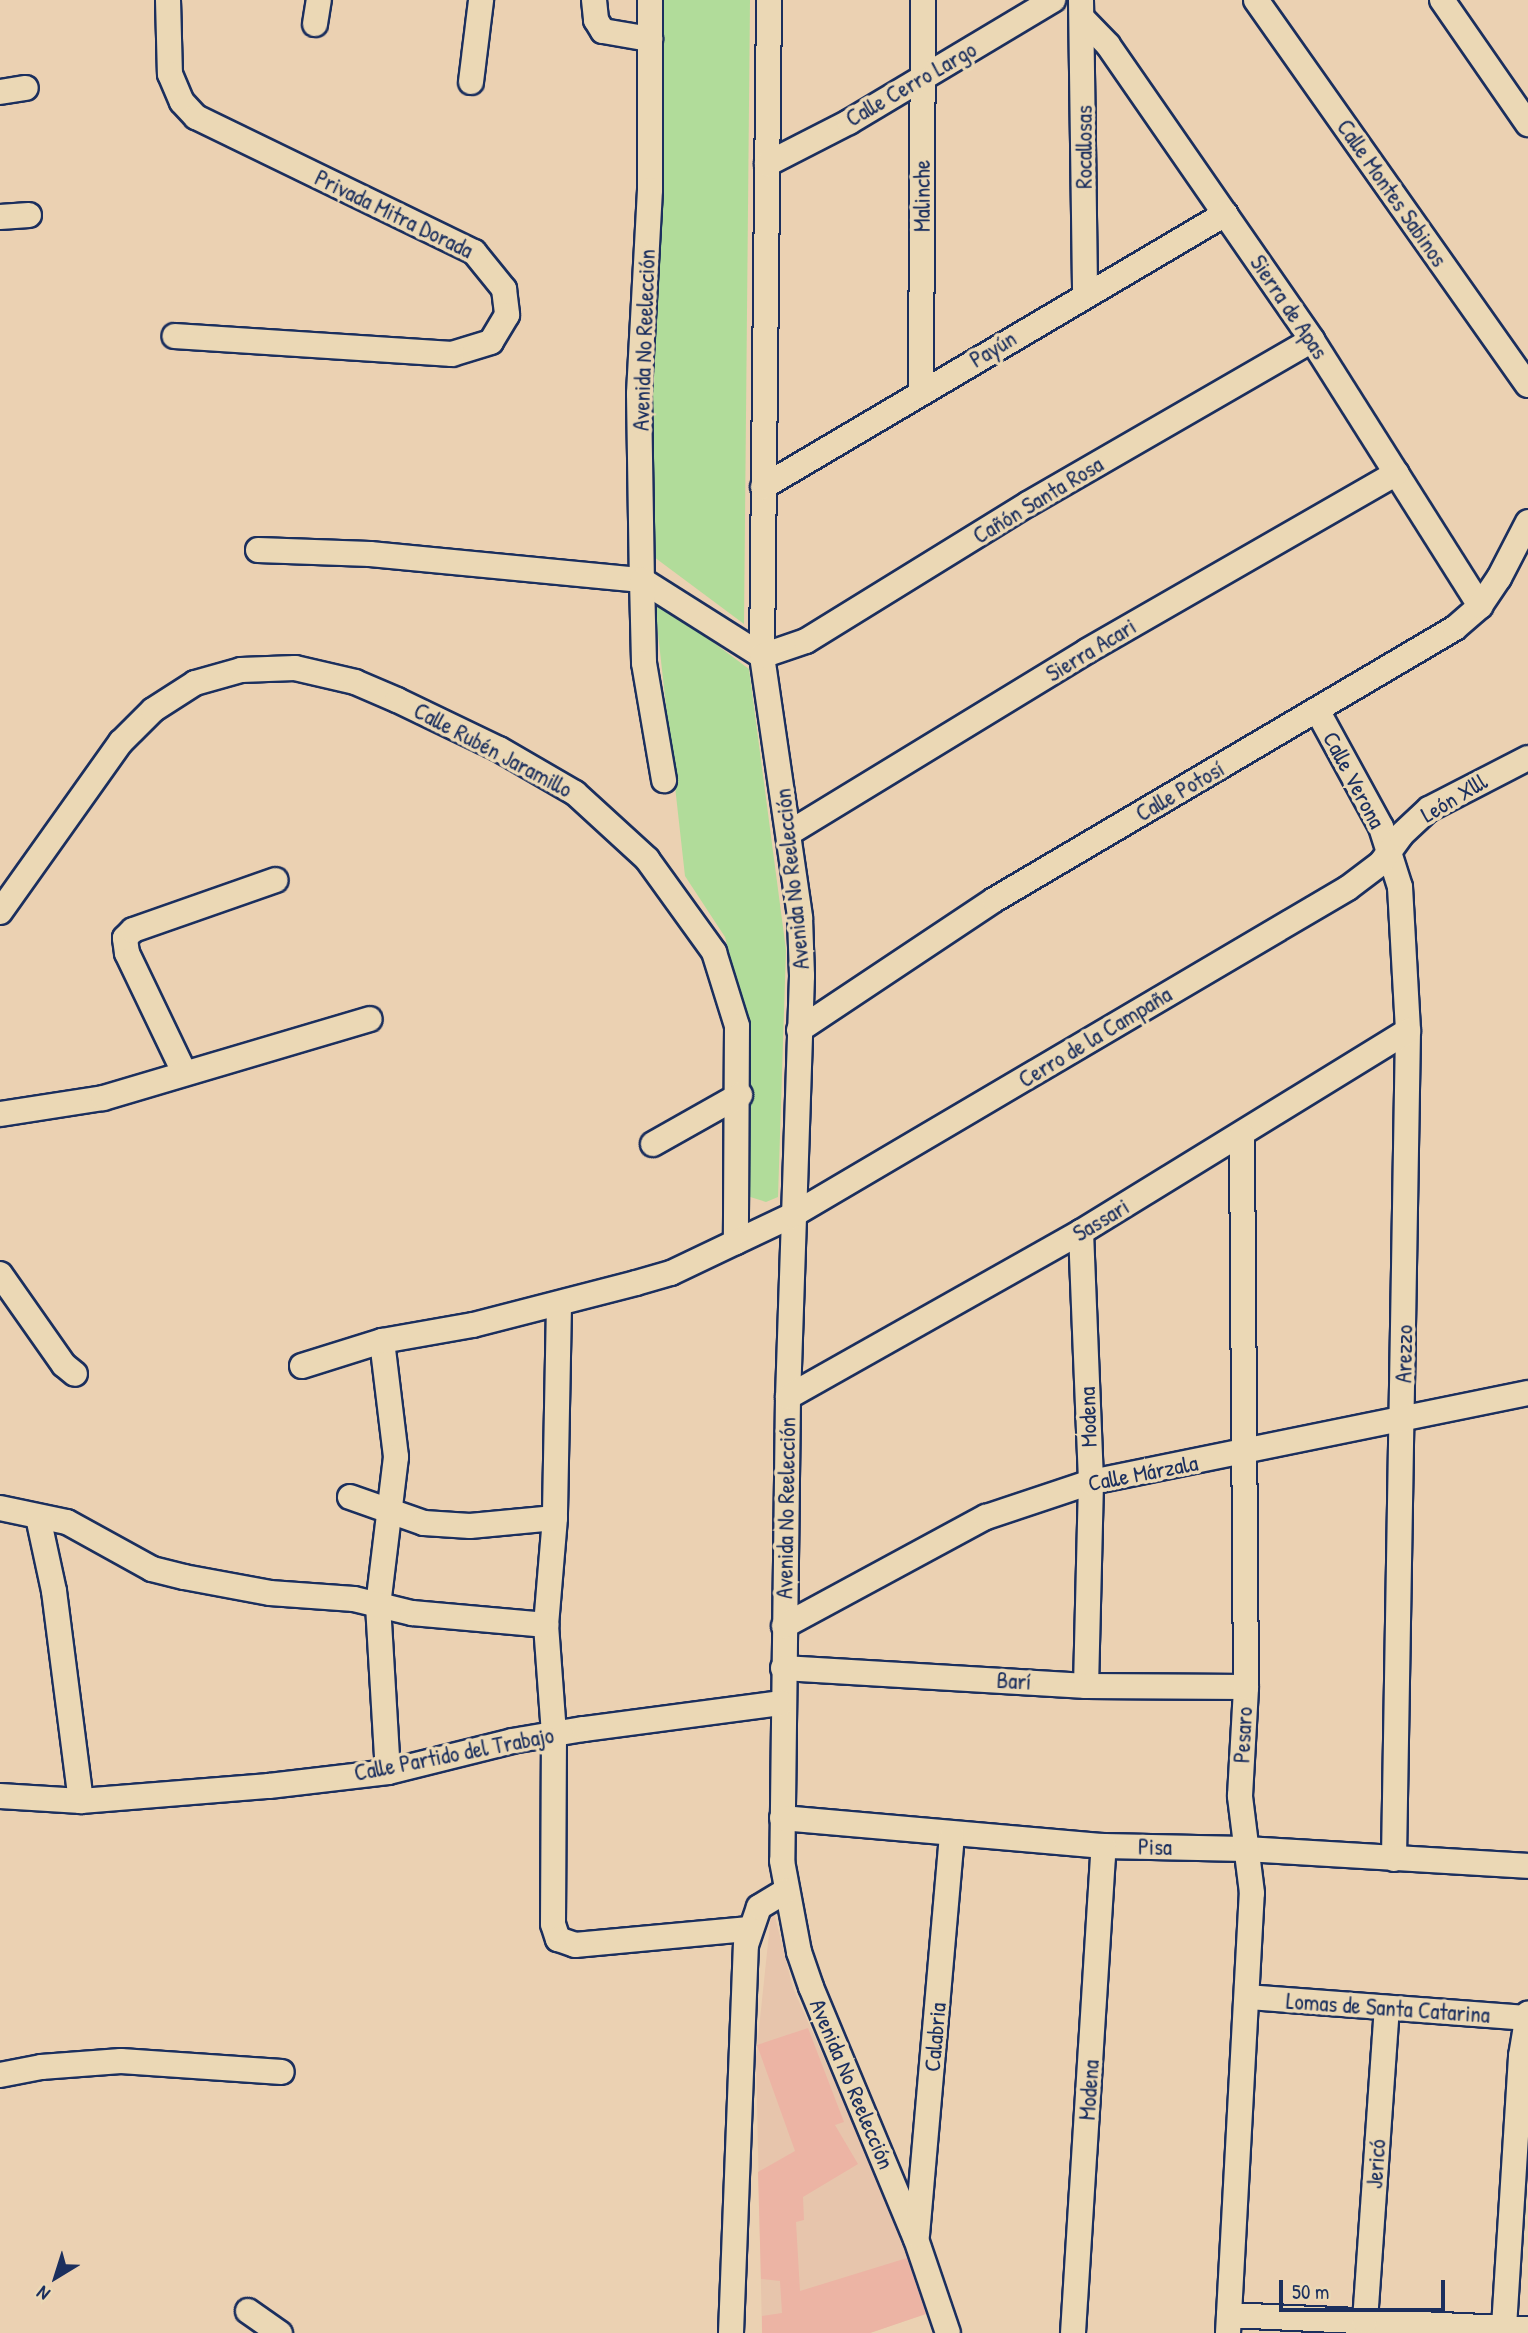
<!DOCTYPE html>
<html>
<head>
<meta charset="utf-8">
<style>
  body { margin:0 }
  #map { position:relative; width:1528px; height:2333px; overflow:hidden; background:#ebd1b2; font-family:"Patrick Hand",sans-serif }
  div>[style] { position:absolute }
  .built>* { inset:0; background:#e7c5ac }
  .green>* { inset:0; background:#b1dc9a }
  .building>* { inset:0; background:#ecb4a4 }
  .roads { filter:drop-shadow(2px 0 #1b2f5e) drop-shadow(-2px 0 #1b2f5e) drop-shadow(0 2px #1b2f5e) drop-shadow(0 -2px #1b2f5e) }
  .minor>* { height:24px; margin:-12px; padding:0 12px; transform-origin:12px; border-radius:12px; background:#ebd8b5 }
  span { translate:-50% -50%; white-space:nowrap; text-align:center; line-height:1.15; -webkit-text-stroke:7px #ebd8b5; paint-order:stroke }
  .street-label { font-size:23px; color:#1b2f5e }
  .north { position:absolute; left:21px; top:2242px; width:70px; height:70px; -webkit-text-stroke:5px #ebd8b5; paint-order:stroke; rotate:218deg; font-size:19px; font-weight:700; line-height:28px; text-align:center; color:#1b2f5e }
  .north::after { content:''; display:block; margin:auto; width:24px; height:32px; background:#1b2f5e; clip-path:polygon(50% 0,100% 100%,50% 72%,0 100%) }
  .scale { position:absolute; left:1279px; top:2280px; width:166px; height:32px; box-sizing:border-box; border:4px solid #1b2f5e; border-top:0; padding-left:9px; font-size:21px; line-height:24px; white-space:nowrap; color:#1b2f5e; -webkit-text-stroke:5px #ebd8b5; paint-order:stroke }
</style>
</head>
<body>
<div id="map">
  <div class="built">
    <i style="clip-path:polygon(772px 1905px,793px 1988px,936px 2310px,870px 2333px,762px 2333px,756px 2057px)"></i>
  </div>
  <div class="green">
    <i style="clip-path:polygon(658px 0,750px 0,744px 624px,650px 554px)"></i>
    <i style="clip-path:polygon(654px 598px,749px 669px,786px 950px,778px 1197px,766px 1202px,747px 1196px,745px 1015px,725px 937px,685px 876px)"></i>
  </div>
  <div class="building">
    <i style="clip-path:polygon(808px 2028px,844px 2122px,835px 2125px,858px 2164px,803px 2197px,804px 2220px,796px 2222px,800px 2291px,907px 2258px,926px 2314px,870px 2333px,762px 2333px,762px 2316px,782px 2313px,780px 2281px,761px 2279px,758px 2172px,795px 2151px,757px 2045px)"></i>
  </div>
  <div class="roads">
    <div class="minor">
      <i style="left:168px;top:0;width:74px;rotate:88.5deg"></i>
      <i style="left:170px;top:74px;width:30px;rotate:67deg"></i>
      <i style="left:182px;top:102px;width:21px;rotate:47deg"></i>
      <i style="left:196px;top:117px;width:309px;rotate:25.9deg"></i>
      <i style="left:474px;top:252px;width:48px;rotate:51deg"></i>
      <i style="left:504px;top:289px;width:26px;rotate:83deg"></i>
      <i style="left:507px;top:315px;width:31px;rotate:121deg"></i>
      <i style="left:491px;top:342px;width:41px;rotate:162.9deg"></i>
      <i style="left:452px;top:354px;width:278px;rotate:-176.3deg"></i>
      <i style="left:594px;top:0;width:20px;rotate:84deg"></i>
      <i style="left:596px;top:20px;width:13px;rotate:58deg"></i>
      <i style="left:603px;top:31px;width:48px;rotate:9.7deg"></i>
      <i style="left:650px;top:0;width:190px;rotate:90deg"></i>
      <i style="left:650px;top:190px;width:204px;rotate:93.1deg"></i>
      <i style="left:639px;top:394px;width:186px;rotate:89.1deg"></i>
      <i style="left:642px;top:580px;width:142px;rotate:32.3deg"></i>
      <i style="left:769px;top:0;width:656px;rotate:90.61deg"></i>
      <i style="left:762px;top:656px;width:265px;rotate:81.7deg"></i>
      <i style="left:800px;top:918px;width:58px;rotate:88deg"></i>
      <i style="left:802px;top:976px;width:421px;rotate:91.9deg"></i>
      <i style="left:788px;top:1397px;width:464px;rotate:90.7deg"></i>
      <i style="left:782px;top:1861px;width:93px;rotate:79.4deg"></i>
      <i style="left:799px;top:1952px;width:37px;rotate:71deg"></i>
      <i style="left:811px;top:1987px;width:273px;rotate:67.4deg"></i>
      <i style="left:916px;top:2239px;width:99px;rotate:71.2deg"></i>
      <i style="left:1081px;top:0;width:295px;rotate:89.2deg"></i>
      <i style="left:1256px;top:0;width:471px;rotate:54.8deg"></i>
      <i style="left:1442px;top:0;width:151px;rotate:55.3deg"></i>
      <i style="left:1083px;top:19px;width:36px;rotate:46deg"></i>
      <i style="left:1108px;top:45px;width:359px;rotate:55.3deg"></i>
      <i style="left:1312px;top:340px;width:315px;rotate:57.7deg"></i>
      <i style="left:315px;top:24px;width:24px;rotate:-81deg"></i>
      <i style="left:471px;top:82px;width:83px;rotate:-83deg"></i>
      <i style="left:0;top:92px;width:26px;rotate:-9deg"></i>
      <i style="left:767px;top:164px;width:92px;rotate:-27.1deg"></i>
      <i style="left:849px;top:122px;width:238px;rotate:-30.9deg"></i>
      <i style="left:0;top:217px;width:29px;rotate:-4deg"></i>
      <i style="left:921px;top:392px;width:392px;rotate:-89.7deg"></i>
      <i style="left:763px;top:487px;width:537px;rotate:-30.58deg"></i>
      <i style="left:258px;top:550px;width:112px;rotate:2deg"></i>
      <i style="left:370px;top:554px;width:273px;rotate:5.5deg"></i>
      <i style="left:642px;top:580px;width:83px;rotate:88.6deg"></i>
      <i style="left:644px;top:663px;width:119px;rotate:80.3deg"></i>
      <i style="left:762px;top:656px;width:46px;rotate:-18.8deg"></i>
      <i style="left:806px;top:641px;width:261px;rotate:-31.7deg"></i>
      <i style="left:1028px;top:504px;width:328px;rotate:-30deg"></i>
      <i style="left:1317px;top:710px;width:133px;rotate:61.3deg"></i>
      <i style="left:1381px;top:827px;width:63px;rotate:72.4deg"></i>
      <i style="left:1400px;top:887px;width:144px;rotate:86.8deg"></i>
      <i style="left:1408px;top:1031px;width:828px;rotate:90.97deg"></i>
      <i style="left:789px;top:833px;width:349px;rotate:-31.4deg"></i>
      <i style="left:1087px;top:651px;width:357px;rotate:-29.9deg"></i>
      <i style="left:0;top:912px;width:209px;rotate:-54.6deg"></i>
      <i style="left:121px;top:742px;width:45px;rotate:-45deg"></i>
      <i style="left:153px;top:710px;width:50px;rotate:-32.7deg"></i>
      <i style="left:195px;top:683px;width:48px;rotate:-15.8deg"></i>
      <i style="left:241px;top:670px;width:54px;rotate:-2.1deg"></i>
      <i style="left:295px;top:668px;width:62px;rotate:13.1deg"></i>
      <i style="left:355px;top:682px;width:46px;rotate:23.2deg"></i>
      <i style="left:397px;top:700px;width:113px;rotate:25.7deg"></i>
      <i style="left:499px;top:749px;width:88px;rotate:30.1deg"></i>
      <i style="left:575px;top:793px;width:98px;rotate:42.5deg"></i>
      <i style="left:647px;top:859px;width:115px;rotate:54.2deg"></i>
      <i style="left:714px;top:952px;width:77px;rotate:72.7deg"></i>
      <i style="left:737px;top:1026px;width:216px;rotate:90.3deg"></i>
      <i style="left:736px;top:1242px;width:63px;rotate:-25.3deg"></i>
      <i style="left:793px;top:1215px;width:644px;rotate:-30.51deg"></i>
      <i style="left:1348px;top:888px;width:41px;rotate:-37.1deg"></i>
      <i style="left:1381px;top:863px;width:34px;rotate:-54deg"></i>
      <i style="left:1401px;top:835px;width:38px;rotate:-43deg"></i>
      <i style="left:1429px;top:809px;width:111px;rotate:-27.3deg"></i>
      <i style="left:799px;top:1030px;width:234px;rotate:-33.7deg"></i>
      <i style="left:994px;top:900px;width:535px;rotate:-30.54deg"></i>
      <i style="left:1455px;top:628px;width:33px;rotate:-41deg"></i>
      <i style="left:1480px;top:606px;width:34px;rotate:-56deg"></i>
      <i style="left:1499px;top:578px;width:63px;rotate:-62.6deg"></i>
      <i style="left:184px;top:1072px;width:132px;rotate:-115.6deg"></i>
      <i style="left:127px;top:953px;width:15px;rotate:-98deg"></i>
      <i style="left:125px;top:938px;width:11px;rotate:-45deg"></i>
      <i style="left:133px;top:930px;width:151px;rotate:-19.3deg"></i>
      <i style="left:0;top:1114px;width:104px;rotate:-8.8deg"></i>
      <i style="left:103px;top:1098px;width:278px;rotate:-16.5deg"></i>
      <i style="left:653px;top:1144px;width:100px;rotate:-29.4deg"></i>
      <i style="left:1081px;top:1232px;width:250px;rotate:87.7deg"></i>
      <i style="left:1091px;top:1482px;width:204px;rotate:91.4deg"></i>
      <i style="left:0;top:1274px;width:111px;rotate:54.9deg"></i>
      <i style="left:64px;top:1365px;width:14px;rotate:39deg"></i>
      <i style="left:559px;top:1304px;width:214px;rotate:91.1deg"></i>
      <i style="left:555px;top:1518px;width:107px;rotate:94.8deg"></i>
      <i style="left:546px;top:1625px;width:109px;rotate:85.8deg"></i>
      <i style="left:554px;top:1734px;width:190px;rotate:90.3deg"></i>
      <i style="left:553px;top:1924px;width:16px;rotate:72deg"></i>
      <i style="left:558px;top:1939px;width:18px;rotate:19deg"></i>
      <i style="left:575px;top:1945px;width:175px;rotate:-5.3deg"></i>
      <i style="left:382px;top:1341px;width:117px;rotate:83.1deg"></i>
      <i style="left:396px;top:1457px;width:149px;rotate:96.9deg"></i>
      <i style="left:378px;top:1605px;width:167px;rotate:86.6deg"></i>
      <i style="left:302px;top:1366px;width:84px;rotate:-17.4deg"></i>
      <i style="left:382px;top:1341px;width:92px;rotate:-10deg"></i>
      <i style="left:473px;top:1325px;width:168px;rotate:-14.4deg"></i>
      <i style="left:636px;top:1283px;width:36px;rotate:-16deg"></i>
      <i style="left:671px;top:1273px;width:72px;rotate:-25.5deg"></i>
      <i style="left:788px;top:1397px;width:336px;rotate:-29.4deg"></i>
      <i style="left:1081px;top:1232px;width:384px;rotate:-31.6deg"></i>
      <i style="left:350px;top:1497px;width:78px;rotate:19.4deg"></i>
      <i style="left:424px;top:1523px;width:46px;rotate:3.7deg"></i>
      <i style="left:470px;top:1526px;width:85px;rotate:-5.4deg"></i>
      <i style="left:0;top:1508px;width:68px;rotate:11.8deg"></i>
      <i style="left:67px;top:1522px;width:97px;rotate:28.9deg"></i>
      <i style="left:152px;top:1569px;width:33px;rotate:14deg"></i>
      <i style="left:184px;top:1577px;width:87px;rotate:10.5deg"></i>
      <i style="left:270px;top:1593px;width:84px;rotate:4.1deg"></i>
      <i style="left:354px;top:1599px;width:60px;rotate:13.6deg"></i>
      <i style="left:412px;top:1613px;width:135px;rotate:5.1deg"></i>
      <i style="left:38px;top:1517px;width:76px;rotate:77.8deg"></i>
      <i style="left:54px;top:1591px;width:212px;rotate:82.7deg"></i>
      <i style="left:784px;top:1626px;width:230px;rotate:-28.4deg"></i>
      <i style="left:986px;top:1517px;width:111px;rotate:-18.4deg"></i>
      <i style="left:1091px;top:1482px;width:446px;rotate:-11.5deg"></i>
      <i style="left:783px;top:1668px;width:304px;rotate:3.4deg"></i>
      <i style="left:1086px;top:1686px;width:160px;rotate:0.4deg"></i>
      <i style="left:0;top:1796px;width:81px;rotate:3.5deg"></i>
      <i style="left:81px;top:1801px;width:189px;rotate:-4.6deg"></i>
      <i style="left:269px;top:1786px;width:120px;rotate:-6.7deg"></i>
      <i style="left:388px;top:1772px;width:128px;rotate:-14deg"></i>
      <i style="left:512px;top:1741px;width:73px;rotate:-9.5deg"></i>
      <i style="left:584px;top:1729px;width:199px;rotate:-7.5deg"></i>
      <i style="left:782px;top:1818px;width:323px;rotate:5deg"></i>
      <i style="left:1104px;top:1846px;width:141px;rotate:1.2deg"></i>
      <i style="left:1245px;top:1849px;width:284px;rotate:3.4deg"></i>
      <i style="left:1248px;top:1997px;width:281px;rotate:4.3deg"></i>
      <i style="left:0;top:2075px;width:42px;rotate:-11deg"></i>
      <i style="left:41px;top:2067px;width:80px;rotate:-4.3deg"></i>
      <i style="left:121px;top:2061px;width:161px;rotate:3.9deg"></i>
      <i style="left:917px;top:2235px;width:401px;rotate:-85deg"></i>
      <i style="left:248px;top:2311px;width:39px;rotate:35deg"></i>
      <i style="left:1229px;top:2315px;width:299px;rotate:2.7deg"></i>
      <i style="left:1365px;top:2321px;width:314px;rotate:-86deg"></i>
      <i style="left:1504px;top:2327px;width:272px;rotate:-86.4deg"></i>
      <i style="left:1521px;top:2056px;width:43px;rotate:-80.5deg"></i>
      <i style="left:731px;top:2333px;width:388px;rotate:-87.8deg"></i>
      <i style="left:746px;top:1945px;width:40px;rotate:-71.1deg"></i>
      <i style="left:759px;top:1907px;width:31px;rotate:-31deg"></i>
      <i style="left:1073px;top:2333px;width:488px;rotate:-86.4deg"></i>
      <i style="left:1228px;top:2333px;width:441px;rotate:-86.9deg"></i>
      <i style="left:1252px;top:1893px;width:98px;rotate:-97.1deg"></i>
      <i style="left:1240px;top:1796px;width:109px;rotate:-86.8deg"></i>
      <i style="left:1246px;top:1687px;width:551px;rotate:-90.42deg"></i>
    </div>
  </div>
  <div class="street-label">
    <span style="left:911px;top:84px;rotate:-30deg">Calle Cerro Largo</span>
    <span style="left:1084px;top:147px;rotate:-90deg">Rocallosas</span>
    <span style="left:1392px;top:193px;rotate:55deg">Calle Montes Sabinos</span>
    <span style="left:922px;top:196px;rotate:-90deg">Malinche</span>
    <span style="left:394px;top:214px;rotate:26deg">Privada Mitra Dorada</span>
    <span style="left:1289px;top:307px;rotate:56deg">Sierra de Apas</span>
    <span style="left:644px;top:340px;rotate:-88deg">Avenida No Reelección</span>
    <span style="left:993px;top:349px;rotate:-31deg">Payún</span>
    <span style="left:1038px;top:500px;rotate:-31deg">Cañón Santa Rosa</span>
    <span style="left:1091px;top:650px;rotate:-31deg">Sierra Acari</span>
    <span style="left:493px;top:750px;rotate:28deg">Calle Rubén Jaramillo</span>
    <span style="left:1354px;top:780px;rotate:62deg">Calle Verona</span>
    <span style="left:1180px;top:791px;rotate:-30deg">Calle Potosí</span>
    <span style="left:1454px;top:798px;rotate:-31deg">León Xlll</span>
    <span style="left:792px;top:879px;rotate:-96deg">Avenida No Reelección</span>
    <span style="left:1095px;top:1037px;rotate:-31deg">Cerro de la Campaña</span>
    <span style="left:1101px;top:1220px;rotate:-31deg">Sassari</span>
    <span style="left:1404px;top:1354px;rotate:-89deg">Arezzo</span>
    <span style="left:1088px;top:1417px;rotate:-92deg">Modena</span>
    <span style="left:1143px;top:1473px;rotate:-11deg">Calle Márzala</span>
    <span style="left:786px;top:1508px;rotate:-89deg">Avenida No Reelección</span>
    <span style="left:1014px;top:1681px;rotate:3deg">Barí</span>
    <span style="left:1243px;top:1735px;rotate:-87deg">Pesaro</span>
    <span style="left:454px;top:1754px;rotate:-11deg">Calle Partido del Trabajo</span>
    <span style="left:1155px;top:1847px;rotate:1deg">Pisa</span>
    <span style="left:1388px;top:2008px;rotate:4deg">Lomas de Santa Catarina</span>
    <span style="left:935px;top:2037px;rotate:-85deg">Calabria</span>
    <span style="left:852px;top:2084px;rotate:67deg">Avenida No Reelección</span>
    <span style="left:1089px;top:2090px;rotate:-86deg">Modena</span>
    <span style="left:1376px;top:2164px;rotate:-86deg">Jericó</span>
  </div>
  <div class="north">N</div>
  <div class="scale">50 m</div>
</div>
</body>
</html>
